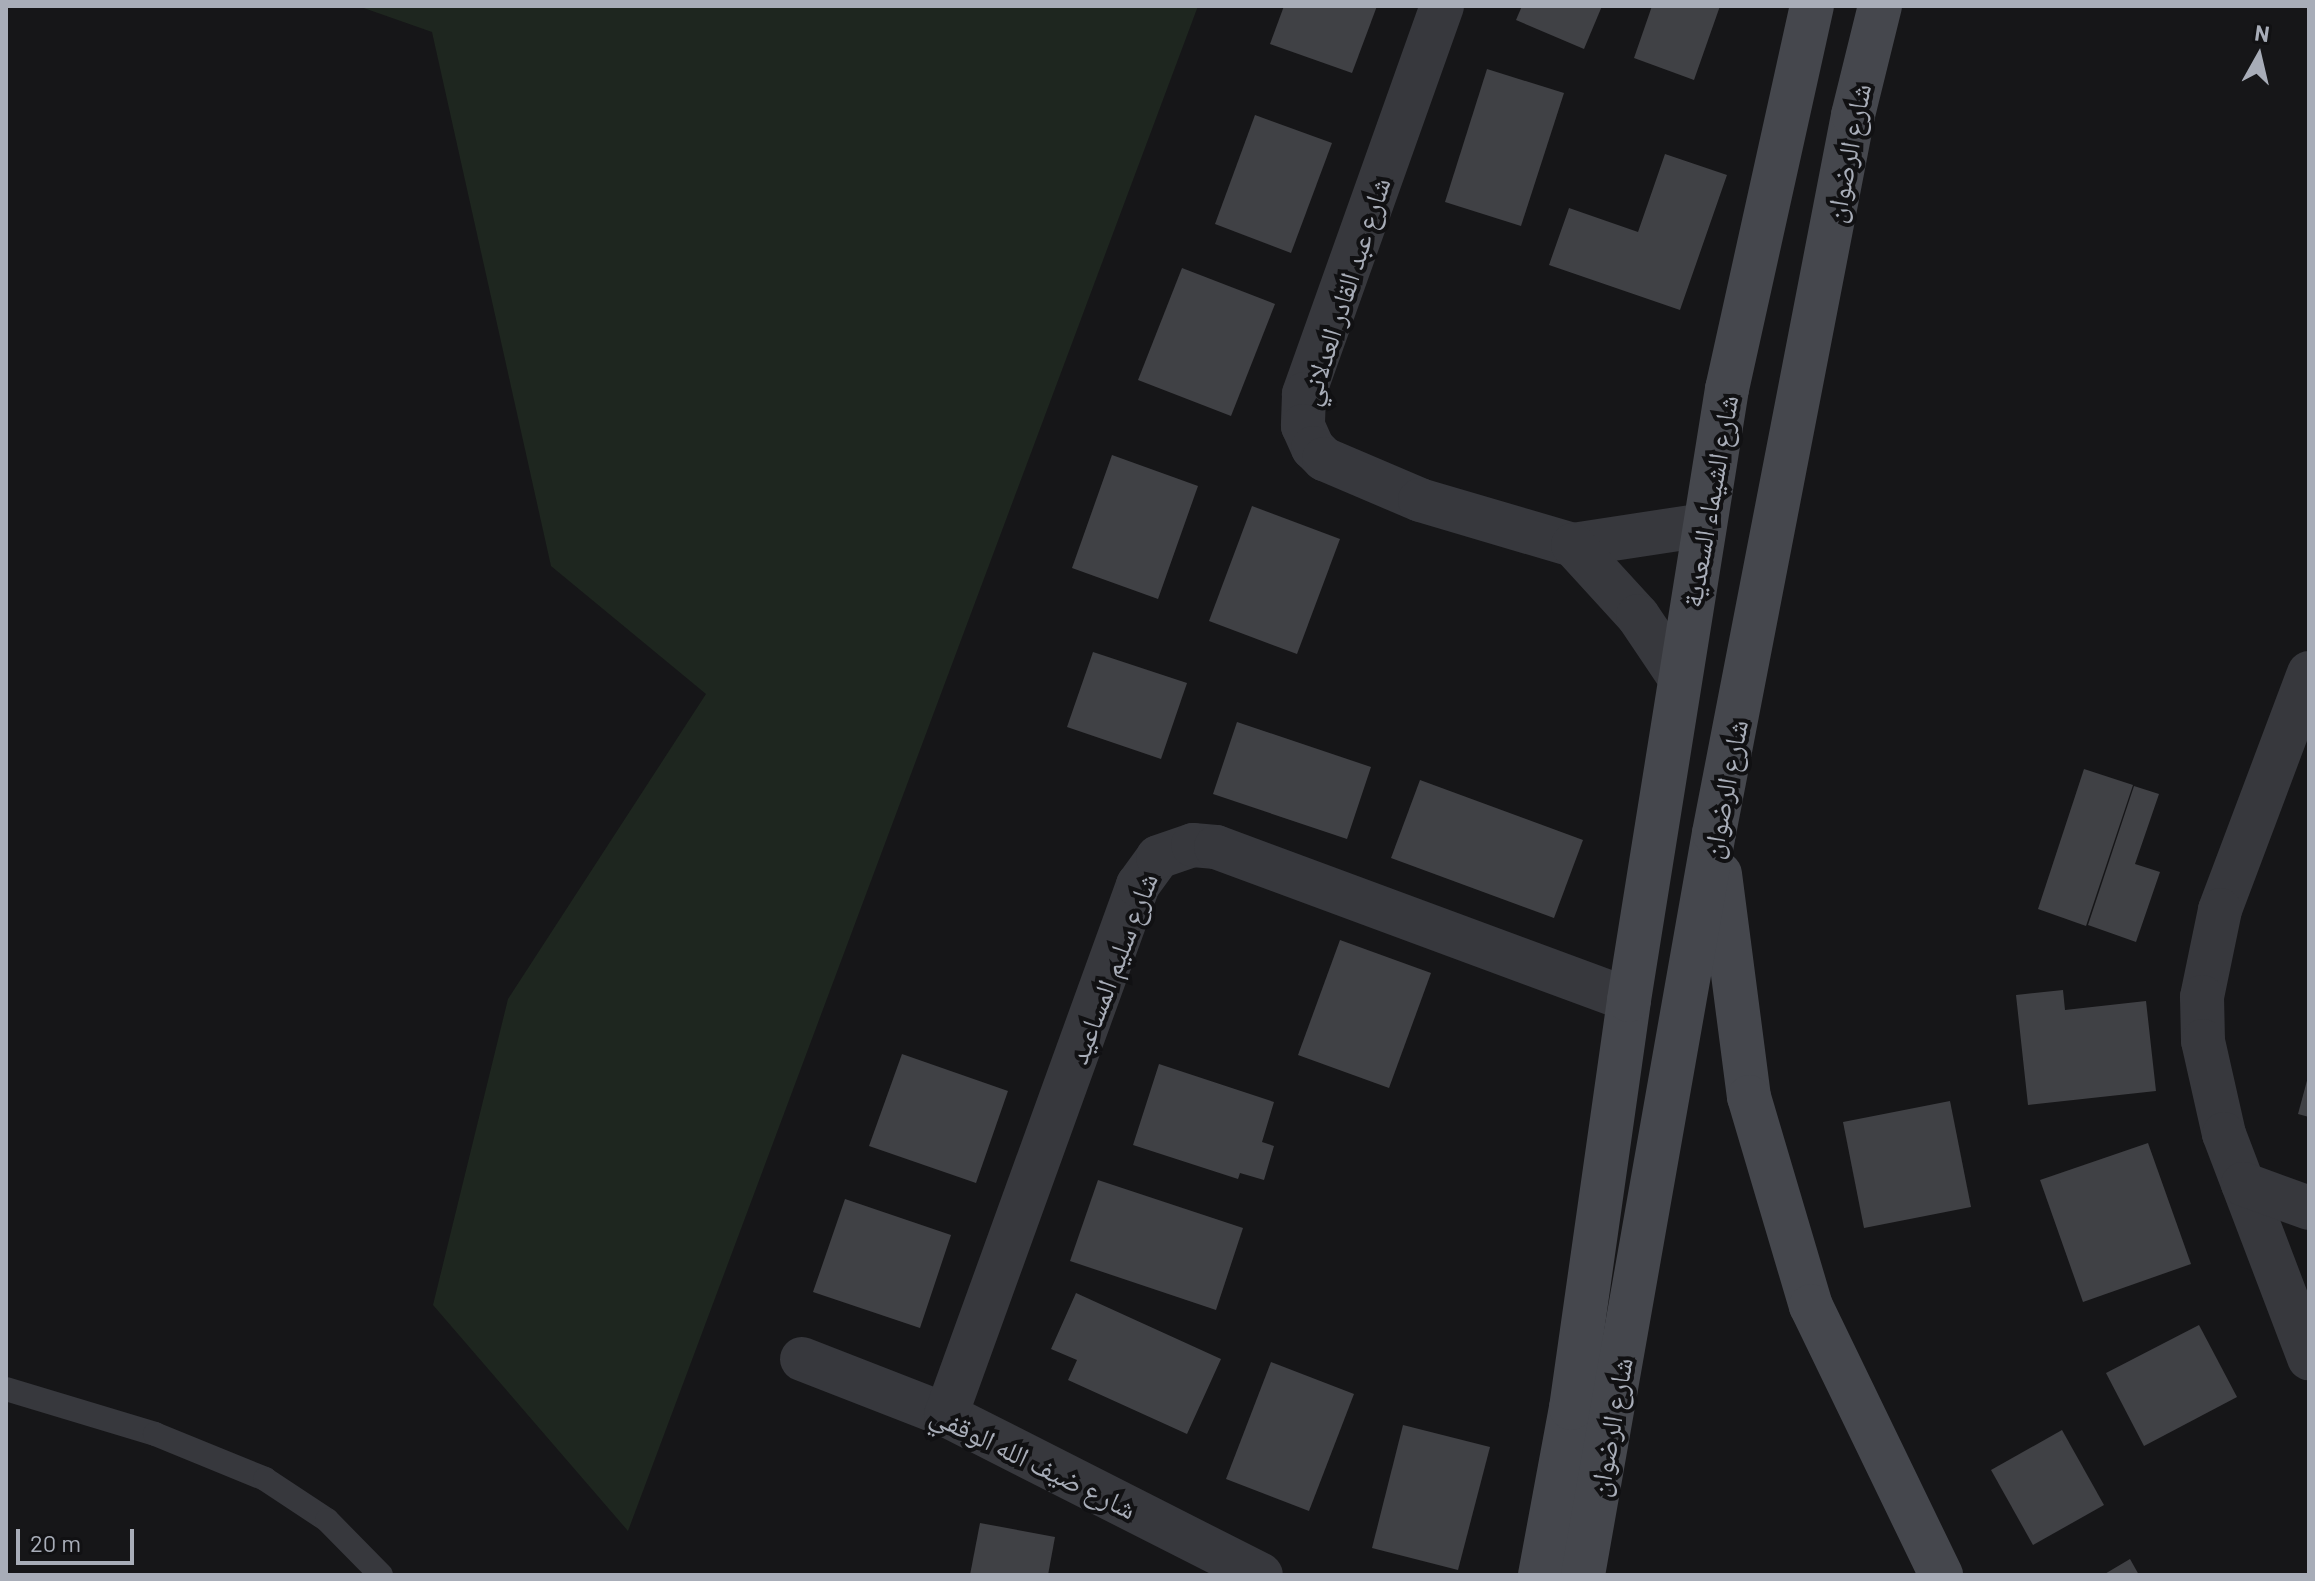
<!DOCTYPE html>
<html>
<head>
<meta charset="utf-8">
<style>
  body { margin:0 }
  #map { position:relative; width:2315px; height:1581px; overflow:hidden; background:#161618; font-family:Barlow,"Noto Naskh Arabic",sans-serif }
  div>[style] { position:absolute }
  .green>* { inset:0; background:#1e261f }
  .building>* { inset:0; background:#404145 }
  .service>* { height:24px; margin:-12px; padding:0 12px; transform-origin:12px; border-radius:12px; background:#37383d }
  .minor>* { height:44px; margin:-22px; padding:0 22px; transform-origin:22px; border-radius:22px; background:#37383d }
  .secondary>* { height:44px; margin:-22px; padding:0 22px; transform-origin:22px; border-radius:22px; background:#45474d }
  span { translate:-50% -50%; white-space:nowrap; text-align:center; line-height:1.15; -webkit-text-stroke:8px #111113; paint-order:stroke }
  .street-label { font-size:28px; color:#a8adb8 }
  .frame { position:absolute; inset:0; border:8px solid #a8adb8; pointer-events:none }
  .north { position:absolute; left:2219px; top:16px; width:80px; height:80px; -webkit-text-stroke:6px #111113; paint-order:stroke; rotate:8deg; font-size:22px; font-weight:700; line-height:32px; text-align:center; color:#a8adb8 }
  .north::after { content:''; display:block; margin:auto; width:28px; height:36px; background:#a8adb8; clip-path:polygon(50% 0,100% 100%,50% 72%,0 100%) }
  .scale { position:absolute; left:16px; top:1529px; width:118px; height:36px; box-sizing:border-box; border:4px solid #a8adb8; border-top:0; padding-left:10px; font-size:24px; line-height:28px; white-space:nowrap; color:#a8adb8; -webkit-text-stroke:6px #111113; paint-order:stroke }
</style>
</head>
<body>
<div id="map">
  <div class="green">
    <i style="clip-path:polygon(358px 6px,1198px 6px,628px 1531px,433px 1305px,508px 999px,706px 694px,551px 566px,432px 32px)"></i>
  </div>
  <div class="building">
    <i style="clip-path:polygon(1284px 6px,1377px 6px,1352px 73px,1270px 44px)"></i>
    <i style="clip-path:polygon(1522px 6px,1602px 6px,1584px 49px,1516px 20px)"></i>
    <i style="clip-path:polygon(1652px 6px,1720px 6px,1694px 80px,1634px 58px)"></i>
    <i style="clip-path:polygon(1487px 69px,1564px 93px,1521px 226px,1445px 202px)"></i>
    <i style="clip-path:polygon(1255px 115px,1332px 143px,1291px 253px,1215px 224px)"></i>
    <i style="clip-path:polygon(1665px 154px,1727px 175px,1680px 310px,1549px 265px,1569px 208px,1638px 232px)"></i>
    <i style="clip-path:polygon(1182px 268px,1275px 304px,1231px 416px,1138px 380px)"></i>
    <i style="clip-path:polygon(1112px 455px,1198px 486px,1158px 599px,1072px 568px)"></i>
    <i style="clip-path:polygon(1252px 506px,1340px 539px,1297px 654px,1209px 621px)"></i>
    <i style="clip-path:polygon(1093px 652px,1187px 683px,1161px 759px,1067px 727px)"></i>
    <i style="clip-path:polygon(1237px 722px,1371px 767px,1347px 839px,1213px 794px)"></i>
    <i style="clip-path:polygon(2084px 769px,2133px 785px,2086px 926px,2038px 909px)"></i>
    <i style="clip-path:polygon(1420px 780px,1583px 840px,1554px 918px,1391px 858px)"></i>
    <i style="clip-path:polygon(2134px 786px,2159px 794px,2135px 864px,2160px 872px,2136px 942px,2088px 925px)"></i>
    <i style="clip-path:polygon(1340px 940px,1431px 973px,1389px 1088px,1298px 1055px)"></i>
    <i style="clip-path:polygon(2063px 990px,2065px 1010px,2146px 1001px,2156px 1091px,2028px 1105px,2016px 995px)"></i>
    <i style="clip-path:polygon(902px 1054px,1008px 1091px,976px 1183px,869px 1146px)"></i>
    <i style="clip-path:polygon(1159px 1064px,1274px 1102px,1262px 1142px,1274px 1146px,1264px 1180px,1240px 1173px,1238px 1179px,1133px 1145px)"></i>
    <i style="clip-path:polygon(2308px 1077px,2309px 1077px,2309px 1117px,2298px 1114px)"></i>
    <i style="clip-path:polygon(1950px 1101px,1971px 1207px,1864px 1228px,1843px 1122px)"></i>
    <i style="clip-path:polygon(2148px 1143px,2191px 1264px,2083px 1302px,2040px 1180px)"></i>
    <i style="clip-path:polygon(1098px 1180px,1243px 1228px,1216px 1310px,1070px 1261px)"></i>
    <i style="clip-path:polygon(845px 1199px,951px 1235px,920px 1328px,813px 1292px)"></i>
    <i style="clip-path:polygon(1076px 1293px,1221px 1359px,1187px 1434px,1068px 1380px,1077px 1360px,1051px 1349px)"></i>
    <i style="clip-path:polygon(2199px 1325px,2237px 1397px,2144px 1446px,2106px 1373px)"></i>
    <i style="clip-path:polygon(1271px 1362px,1354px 1394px,1309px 1511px,1226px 1479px)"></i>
    <i style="clip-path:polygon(1403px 1425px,1490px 1447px,1458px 1570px,1372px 1548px)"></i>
    <i style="clip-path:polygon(2062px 1430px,2104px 1505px,2033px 1545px,1991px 1470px)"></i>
    <i style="clip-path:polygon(980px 1523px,1055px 1537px,1048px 1575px,970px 1575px)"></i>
    <i style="clip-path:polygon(2130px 1559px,2139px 1575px,2103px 1575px)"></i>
  </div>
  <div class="service">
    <i style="left:6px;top:1389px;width:156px;rotate:16.8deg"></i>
    <i style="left:155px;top:1434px;width:119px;rotate:22.2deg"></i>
    <i style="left:265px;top:1479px;width:74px;rotate:33.5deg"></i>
    <i style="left:327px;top:1520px;width:77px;rotate:45.5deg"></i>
  </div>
  <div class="minor">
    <i style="left:1442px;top:6px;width:412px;rotate:109.6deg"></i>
    <i style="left:1304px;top:394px;width:32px;rotate:92deg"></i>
    <i style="left:1303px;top:426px;width:24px;rotate:66deg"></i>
    <i style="left:1313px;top:448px;width:16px;rotate:45deg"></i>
    <i style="left:1324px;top:459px;width:104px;rotate:23.1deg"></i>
    <i style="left:1420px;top:500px;width:159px;rotate:16.4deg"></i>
    <i style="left:1573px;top:545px;width:133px;rotate:-8.7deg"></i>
    <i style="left:1573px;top:545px;width:96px;rotate:47.5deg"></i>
    <i style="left:1638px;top:616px;width:73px;rotate:56.1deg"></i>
    <i style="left:2309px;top:673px;width:253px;rotate:110.6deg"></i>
    <i style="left:2220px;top:910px;width:89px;rotate:101.7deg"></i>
    <i style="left:2202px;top:997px;width:44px;rotate:88.7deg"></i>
    <i style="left:2203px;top:1041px;width:95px;rotate:77.3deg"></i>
    <i style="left:2224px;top:1134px;width:240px;rotate:69.2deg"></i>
    <i style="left:2243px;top:1184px;width:70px;rotate:20deg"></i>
    <i style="left:802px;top:1359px;width:155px;rotate:21.3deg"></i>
    <i style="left:946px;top:1415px;width:353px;rotate:26.9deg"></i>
    <i style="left:946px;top:1415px;width:564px;rotate:-70.09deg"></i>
    <i style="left:1138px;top:885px;width:34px;rotate:-54deg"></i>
    <i style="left:1158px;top:857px;width:37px;rotate:-19deg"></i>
    <i style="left:1193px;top:845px;width:23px;rotate:5deg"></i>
    <i style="left:1216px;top:847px;width:440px;rotate:20.3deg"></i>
  </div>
  <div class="secondary">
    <i style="left:1720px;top:874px;width:225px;rotate:82.6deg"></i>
    <i style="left:1749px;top:1097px;width:218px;rotate:73.5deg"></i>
    <i style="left:1811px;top:1306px;width:299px;rotate:64.2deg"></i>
    <i style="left:1540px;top:1575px;width:170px;rotate:-79.5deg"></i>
    <i style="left:1571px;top:1408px;width:412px;rotate:-81.9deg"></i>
    <i style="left:1629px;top:1000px;width:619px;rotate:-80.89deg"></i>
    <i style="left:1727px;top:389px;width:392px;rotate:-77.5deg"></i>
    <i style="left:1583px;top:1575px;width:753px;rotate:-79.99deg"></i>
    <i style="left:1714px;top:833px;width:731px;rotate:-79.04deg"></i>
    <i style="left:1853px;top:115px;width:112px;rotate:-76.1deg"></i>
  </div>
  <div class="street-label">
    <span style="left:1847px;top:153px;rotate:-79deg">شارع الرضوان</span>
    <span style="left:1344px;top:291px;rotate:-72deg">شارع عبد القادر العدلاني</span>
    <span style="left:1709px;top:501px;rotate:-80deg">شارع الشيماء السعدية</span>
    <span style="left:1724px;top:789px;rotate:-79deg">شارع الرضوان</span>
    <span style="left:1112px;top:968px;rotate:-69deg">شارع سليم المساعيد</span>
    <span style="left:1610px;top:1427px;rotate:-80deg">شارع الرضوان</span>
    <span style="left:1034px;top:1461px;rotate:26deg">شارع ضيف الله الوقفي</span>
  </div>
  <div class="frame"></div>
  <div class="north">N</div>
  <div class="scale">20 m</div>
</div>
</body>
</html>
